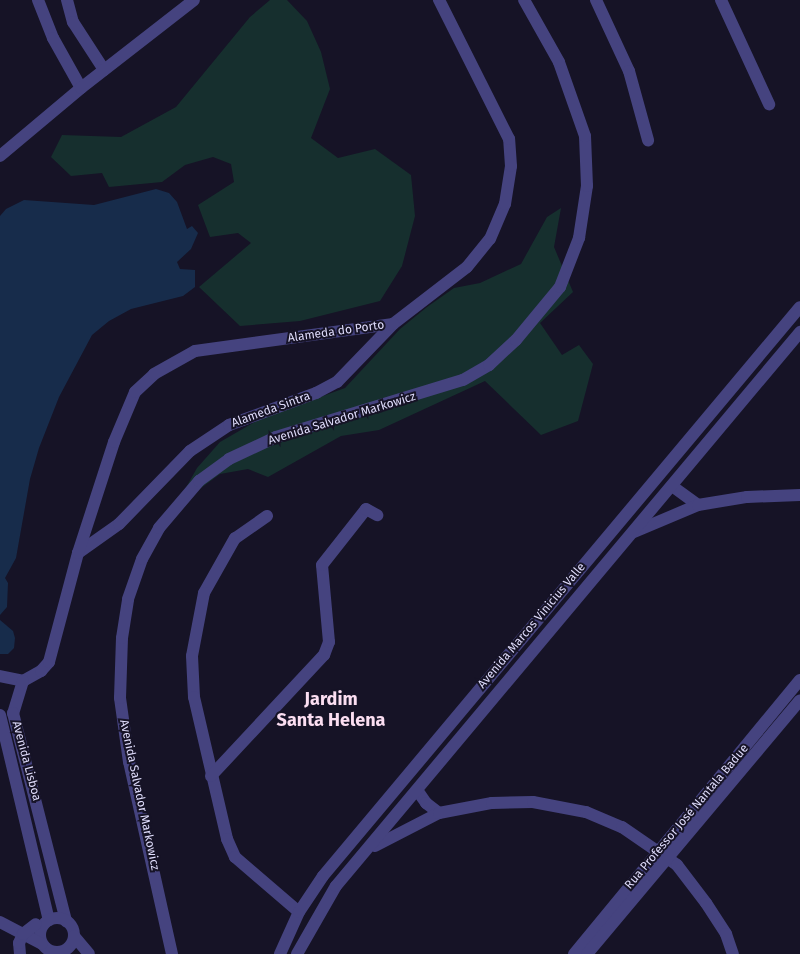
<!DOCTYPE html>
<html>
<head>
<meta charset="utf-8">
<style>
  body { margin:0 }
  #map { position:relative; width:800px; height:954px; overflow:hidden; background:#161326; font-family:"Fira Sans",sans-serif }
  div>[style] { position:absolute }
  .green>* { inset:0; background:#162f2e }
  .water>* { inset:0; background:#172c4b }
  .minor>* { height:12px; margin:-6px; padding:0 6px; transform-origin:6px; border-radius:6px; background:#45437f }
  .minor>.ring { margin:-6px; padding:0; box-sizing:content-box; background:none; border:12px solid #45437f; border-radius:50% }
  span { translate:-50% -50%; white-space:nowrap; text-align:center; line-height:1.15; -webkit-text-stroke:4px #161326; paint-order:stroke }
  .street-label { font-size:12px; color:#dfdcfb }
  .district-label { font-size:18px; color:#fbdef1; font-weight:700 }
</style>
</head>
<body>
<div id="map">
  <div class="green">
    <i style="clip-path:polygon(270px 0,287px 0,307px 21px,321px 52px,330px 89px,311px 138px,338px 158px,375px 149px,411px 175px,415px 216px,402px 266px,380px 301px,300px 321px,240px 326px,199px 287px,251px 243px,238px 233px,210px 237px,198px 205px,234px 182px,231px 164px,213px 157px,185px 165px,162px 182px,109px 187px,102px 173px,71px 176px,51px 157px,62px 135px,121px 137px,176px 107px,250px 17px)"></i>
    <i style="clip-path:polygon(561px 208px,554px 247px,573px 292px,540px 323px,562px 355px,579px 345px,593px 364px,578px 421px,541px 435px,485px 381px,379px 430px,341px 436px,268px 477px,248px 469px,220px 474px,175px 507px,197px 468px,220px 442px,260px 419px,345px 388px,400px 329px,427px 307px,454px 288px,480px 283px,521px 264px,547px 217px)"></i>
  </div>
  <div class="water">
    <i style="clip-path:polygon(156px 189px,169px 193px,177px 202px,187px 229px,192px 226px,198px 233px,191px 249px,177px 262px,180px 269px,195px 270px,195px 287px,183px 296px,131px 309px,109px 321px,92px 335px,59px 397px,39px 448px,30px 479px,16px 558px,5px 578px,8px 583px,7px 607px,0 615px,0 216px,6px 209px,24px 200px,94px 205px)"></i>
    <i style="clip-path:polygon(0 620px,13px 631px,15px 638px,14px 648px,8px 654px,0 654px)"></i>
  </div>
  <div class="minor">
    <i style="left:38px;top:0;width:41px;rotate:68.5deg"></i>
    <i style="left:53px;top:38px;width:57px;rotate:60.8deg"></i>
    <i style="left:67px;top:0;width:23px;rotate:75deg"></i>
    <i style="left:73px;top:22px;width:57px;rotate:57.1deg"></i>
    <i style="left:596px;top:0;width:78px;rotate:65.1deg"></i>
    <i style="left:629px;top:71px;width:72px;rotate:74.6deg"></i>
    <i style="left:721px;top:0;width:115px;rotate:65.2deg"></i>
    <i style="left:0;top:156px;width:106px;rotate:-40deg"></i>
    <i style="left:81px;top:88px;width:143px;rotate:-37.9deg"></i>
    <i style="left:672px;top:486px;width:32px;rotate:36deg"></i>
    <i style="left:267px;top:516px;width:39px;rotate:145deg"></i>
    <i style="left:235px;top:538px;width:63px;rotate:119.4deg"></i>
    <i style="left:204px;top:593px;width:64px;rotate:100.8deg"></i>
    <i style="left:192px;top:656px;width:41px;rotate:87.2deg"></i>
    <i style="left:194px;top:697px;width:146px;rotate:76.9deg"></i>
    <i style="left:227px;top:839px;width:20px;rotate:66deg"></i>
    <i style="left:235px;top:857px;width:84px;rotate:40.7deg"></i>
    <i style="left:634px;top:532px;width:69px;rotate:-22.9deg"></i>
    <i style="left:698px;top:505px;width:50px;rotate:-9.3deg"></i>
    <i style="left:747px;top:497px;width:53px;rotate:-2.2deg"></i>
    <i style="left:78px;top:553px;width:50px;rotate:-35.3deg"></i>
    <i style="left:119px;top:524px;width:102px;rotate:-45.8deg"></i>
    <i style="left:190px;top:451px;width:47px;rotate:-33.7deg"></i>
    <i style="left:229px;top:425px;width:93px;rotate:-20.2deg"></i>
    <i style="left:316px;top:393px;width:24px;rotate:-28deg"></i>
    <i style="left:337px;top:382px;width:81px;rotate:-46deg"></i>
    <i style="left:393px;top:324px;width:93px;rotate:-37.6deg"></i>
    <i style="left:467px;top:267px;width:36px;rotate:-51deg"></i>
    <i style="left:490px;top:239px;width:38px;rotate:-67deg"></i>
    <i style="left:505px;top:204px;width:38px;rotate:-81deg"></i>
    <i style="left:511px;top:166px;width:27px;rotate:-94deg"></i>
    <i style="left:509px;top:139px;width:156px;rotate:-116.7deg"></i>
    <i style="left:0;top:676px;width:24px;rotate:12deg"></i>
    <i style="left:23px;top:681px;width:21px;rotate:-29deg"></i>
    <i style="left:41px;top:671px;width:12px;rotate:-48deg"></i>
    <i style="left:49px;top:662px;width:113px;rotate:-75.1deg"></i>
    <i style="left:78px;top:553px;width:117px;rotate:-72deg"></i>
    <i style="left:114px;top:442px;width:54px;rotate:-67.2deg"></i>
    <i style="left:135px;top:392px;width:26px;rotate:-43deg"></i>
    <i style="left:154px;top:374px;width:47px;rotate:-29.3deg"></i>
    <i style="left:195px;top:351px;width:200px;rotate:-7.8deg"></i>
    <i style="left:23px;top:681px;width:34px;rotate:107deg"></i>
    <i style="left:13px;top:713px;width:215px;rotate:75.7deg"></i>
    <i style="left:0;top:715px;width:211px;rotate:76.6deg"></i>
    <i style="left:211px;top:776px;width:166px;rotate:-47deg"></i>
    <i style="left:324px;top:655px;width:14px;rotate:-69deg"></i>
    <i style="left:329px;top:642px;width:77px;rotate:-95.2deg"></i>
    <i style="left:322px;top:565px;width:71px;rotate:-51.8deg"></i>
    <i style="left:366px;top:509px;width:13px;rotate:29deg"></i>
    <i style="left:417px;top:790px;width:16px;rotate:55deg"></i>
    <i style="left:426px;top:803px;width:16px;rotate:38deg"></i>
    <i style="left:375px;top:846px;width:72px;rotate:-27.3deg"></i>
    <i style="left:439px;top:813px;width:54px;rotate:-10.7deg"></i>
    <i style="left:492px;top:803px;width:41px;rotate:-1.4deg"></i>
    <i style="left:533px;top:802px;width:54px;rotate:10.7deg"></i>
    <i style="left:586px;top:812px;width:39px;rotate:23deg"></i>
    <i style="left:622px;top:827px;width:67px;rotate:34.6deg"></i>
    <i style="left:677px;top:865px;width:48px;rotate:52.7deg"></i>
    <i style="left:706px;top:903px;width:37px;rotate:57deg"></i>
    <i style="left:726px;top:934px;width:21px;rotate:71deg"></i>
    <i class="ring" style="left:40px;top:918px;width:22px;height:22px"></i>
    <i style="left:0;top:922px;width:47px;rotate:27.6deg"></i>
    <i style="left:74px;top:936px;width:23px;rotate:50deg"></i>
    <i style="left:20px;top:954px;width:11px;rotate:-95deg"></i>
    <i style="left:19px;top:943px;width:10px;rotate:-66deg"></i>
    <i style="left:23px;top:934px;width:16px;rotate:-38deg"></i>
    <i style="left:172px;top:954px;width:197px;rotate:-102.6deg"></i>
    <i style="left:129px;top:762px;width:65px;rotate:-98deg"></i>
    <i style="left:120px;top:698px;width:60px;rotate:-88.1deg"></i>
    <i style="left:122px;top:638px;width:39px;rotate:-81deg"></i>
    <i style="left:128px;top:599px;width:42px;rotate:-70.7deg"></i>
    <i style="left:142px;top:559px;width:35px;rotate:-61deg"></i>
    <i style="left:159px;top:528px;width:62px;rotate:-49.6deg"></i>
    <i style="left:199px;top:481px;width:37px;rotate:-36deg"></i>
    <i style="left:229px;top:459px;width:52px;rotate:-25.1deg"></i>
    <i style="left:276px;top:437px;width:195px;rotate:-17deg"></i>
    <i style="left:463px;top:380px;width:30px;rotate:-30deg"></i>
    <i style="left:489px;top:365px;width:37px;rotate:-43deg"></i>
    <i style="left:516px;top:340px;width:69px;rotate:-50.3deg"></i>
    <i style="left:560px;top:287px;width:53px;rotate:-68.8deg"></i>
    <i style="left:579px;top:238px;width:53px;rotate:-81.3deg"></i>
    <i style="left:587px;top:186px;width:50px;rotate:-92.3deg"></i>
    <i style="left:585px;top:136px;width:78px;rotate:-109.4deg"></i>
    <i style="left:559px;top:62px;width:71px;rotate:-119.4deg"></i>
    <i style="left:280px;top:954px;width:46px;rotate:-65.7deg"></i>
    <i style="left:299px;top:912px;width:43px;rotate:-56.3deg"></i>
    <i style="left:323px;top:876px;width:742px;rotate:-50.03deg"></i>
    <i style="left:297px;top:954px;width:78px;rotate:-60.2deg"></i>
    <i style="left:336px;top:886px;width:723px;rotate:-50.05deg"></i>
    <i style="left:574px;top:954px;width:355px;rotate:-50.5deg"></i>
    <i style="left:587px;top:954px;width:331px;rotate:-50deg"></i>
  </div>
  <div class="street-label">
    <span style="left:336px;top:332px;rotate:-8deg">Alameda do Porto</span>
    <span style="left:271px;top:410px;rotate:-20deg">Alameda Sintra</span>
    <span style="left:342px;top:419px;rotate:-17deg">Avenida Salvador Markowicz</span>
    <span style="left:532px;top:626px;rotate:-50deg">Avenida Marcos Vinicius Valle</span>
    <span style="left:26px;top:761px;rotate:75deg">Avenida Lisboa</span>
    <span style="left:139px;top:795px;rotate:78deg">Avenida Salvador Markowicz</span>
    <span style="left:687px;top:817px;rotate:-50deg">Rua Professor José Nantala Badue</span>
  </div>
  <div class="district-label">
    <span style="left:331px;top:710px">Jardim<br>Santa Helena</span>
  </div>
</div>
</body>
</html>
